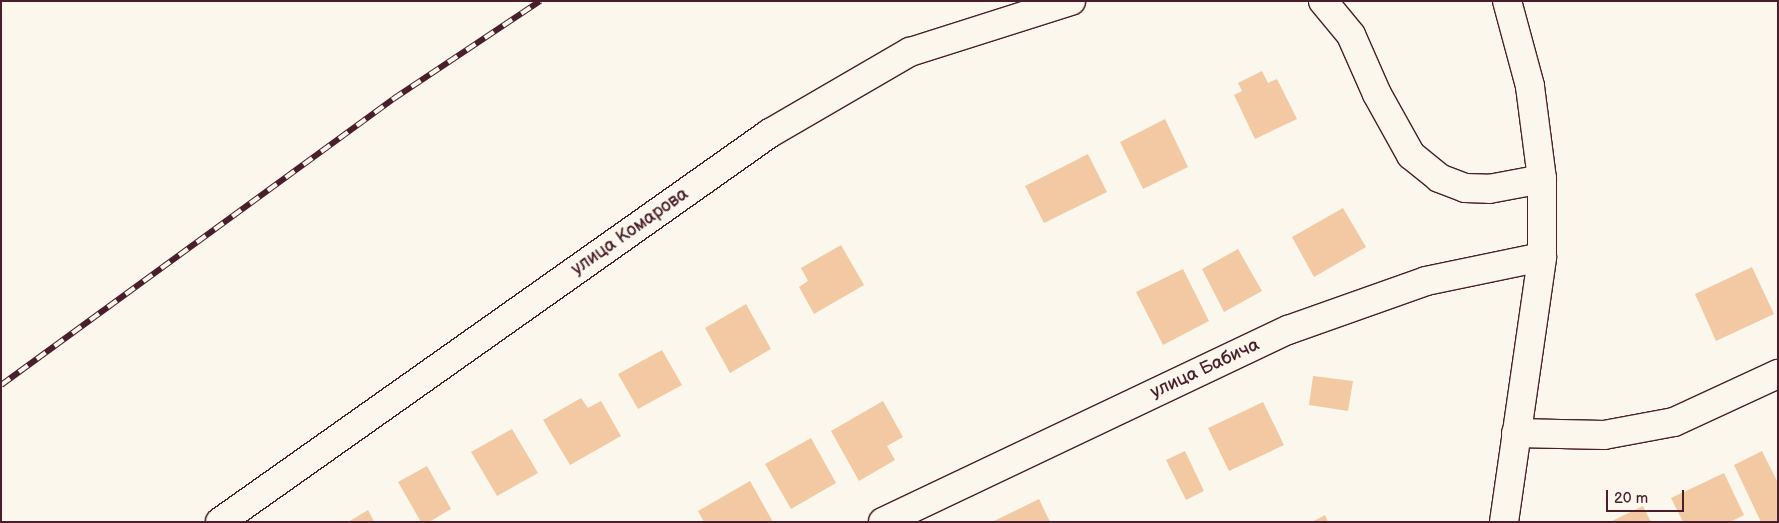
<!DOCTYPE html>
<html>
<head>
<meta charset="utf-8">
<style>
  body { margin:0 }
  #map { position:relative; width:1779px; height:523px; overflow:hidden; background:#fbf7ec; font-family:"Balsamiq Sans",sans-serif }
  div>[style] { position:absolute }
  .building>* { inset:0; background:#f2c9a2 }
  .roads { filter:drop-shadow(1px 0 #4a1f2b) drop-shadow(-1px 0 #4a1f2b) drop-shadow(0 1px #4a1f2b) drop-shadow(0 -1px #4a1f2b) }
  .minor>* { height:28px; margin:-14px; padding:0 14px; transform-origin:14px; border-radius:14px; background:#fbf7ec }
  .rail>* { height:5.5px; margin-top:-2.75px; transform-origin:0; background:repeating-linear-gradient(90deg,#fbf7ec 0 11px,#4a1f2b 0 22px); box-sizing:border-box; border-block:1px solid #4a1f2b }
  span { translate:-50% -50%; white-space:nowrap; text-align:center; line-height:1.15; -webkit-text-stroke:4px #fbf7ec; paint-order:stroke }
  .street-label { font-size:18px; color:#4a1f2b }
  .frame { position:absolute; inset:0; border:2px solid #4a1f2b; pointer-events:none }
  .scale { position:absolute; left:1606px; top:490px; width:78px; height:22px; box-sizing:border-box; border:2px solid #4a1f2b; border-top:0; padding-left:6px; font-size:15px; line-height:18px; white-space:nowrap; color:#4a1f2b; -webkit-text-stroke:4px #fbf7ec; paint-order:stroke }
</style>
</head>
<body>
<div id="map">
  <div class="building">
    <i style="clip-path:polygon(1262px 71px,1268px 83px,1277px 79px,1297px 119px,1255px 139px,1234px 95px,1242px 91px,1238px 83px)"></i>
    <i style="clip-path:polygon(1165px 119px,1188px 167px,1143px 189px,1120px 142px)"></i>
    <i style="clip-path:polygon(1088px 154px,1107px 192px,1044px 223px,1025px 186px)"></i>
    <i style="clip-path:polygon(1343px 208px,1366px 247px,1314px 277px,1292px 237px)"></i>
    <i style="clip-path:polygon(841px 245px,864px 285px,814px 314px,799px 287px,808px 281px,801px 268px)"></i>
    <i style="clip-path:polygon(1238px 249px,1262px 291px,1224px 312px,1202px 269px)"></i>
    <i style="clip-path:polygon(1752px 267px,1774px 314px,1716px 341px,1695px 294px)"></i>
    <i style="clip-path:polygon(1183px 269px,1209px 321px,1163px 345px,1136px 292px)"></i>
    <i style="clip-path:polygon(746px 304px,771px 349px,730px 373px,705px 328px)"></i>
    <i style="clip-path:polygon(662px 350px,682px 385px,638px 409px,618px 374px)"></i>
    <i style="clip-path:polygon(1313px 376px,1353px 381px,1348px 411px,1309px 405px)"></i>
    <i style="clip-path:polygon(581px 398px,588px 408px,601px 401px,621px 436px,570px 465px,543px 420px)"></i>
    <i style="clip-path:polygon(883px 401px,903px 437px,887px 446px,895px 460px,859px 481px,831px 431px)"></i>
    <i style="clip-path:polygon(1263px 402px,1284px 445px,1229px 471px,1208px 428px)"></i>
    <i style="clip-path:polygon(512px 429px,538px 473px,497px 496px,471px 452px)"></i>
    <i style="clip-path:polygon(811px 438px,836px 483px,791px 509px,765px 464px)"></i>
    <i style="clip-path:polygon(1185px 451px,1204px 491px,1186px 500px,1166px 460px)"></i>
    <i style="clip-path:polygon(1762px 451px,1778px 483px,1778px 522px,1761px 522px,1734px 465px)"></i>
    <i style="clip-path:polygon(427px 466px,451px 509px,429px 522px,421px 522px,398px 482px)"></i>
    <i style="clip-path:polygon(1724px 473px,1744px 515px,1730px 522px,1683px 522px,1671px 498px)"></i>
    <i style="clip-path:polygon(750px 481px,773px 522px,704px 522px,698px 511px)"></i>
    <i style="clip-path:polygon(1039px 499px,1050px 522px,992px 522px)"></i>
    <i style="clip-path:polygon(1643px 506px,1651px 522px,1610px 522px)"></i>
    <i style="clip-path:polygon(368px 510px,374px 522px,348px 522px)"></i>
    <i style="clip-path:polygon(1325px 515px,1328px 522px,1312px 522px)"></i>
  </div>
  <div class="roads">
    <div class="minor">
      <i style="left:1323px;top:1px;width:44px;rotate:50.5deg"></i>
      <i style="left:1351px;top:35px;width:64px;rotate:66.2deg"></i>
      <i style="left:1377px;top:94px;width:70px;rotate:60.9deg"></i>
      <i style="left:1411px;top:155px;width:36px;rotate:39deg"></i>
      <i style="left:1439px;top:178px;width:28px;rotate:21deg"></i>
      <i style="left:1465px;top:188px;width:24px;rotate:2deg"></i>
      <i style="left:1489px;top:189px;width:54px;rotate:-10.7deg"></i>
      <i style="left:1516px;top:433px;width:88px;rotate:1.3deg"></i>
      <i style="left:1604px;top:435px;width:71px;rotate:-10.5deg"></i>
      <i style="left:1674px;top:422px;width:115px;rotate:-24.8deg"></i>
      <i style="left:220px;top:522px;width:674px;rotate:-35.27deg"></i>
      <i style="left:770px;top:133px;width:162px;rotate:-30.1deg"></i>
      <i style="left:910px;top:52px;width:169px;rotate:-17.6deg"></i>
      <i style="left:883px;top:522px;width:448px;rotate:-25.4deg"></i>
      <i style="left:1288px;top:330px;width:146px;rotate:-19.5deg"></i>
      <i style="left:1426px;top:281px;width:118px;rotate:-11.7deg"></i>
      <i style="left:1504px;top:522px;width:268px;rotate:-81.8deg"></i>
      <i style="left:1542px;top:257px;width:78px;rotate:-90deg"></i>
      <i style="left:1542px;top:179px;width:94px;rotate:-97.4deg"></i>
      <i style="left:1530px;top:86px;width:88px;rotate:-105.1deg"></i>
    </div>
  </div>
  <div class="rail">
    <i style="left:1px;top:385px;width:485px;rotate:-36.1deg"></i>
    <i style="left:393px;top:99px;width:177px;rotate:-33.7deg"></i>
  </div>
  <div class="street-label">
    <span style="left:630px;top:232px;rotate:-35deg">улица Комарова</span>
    <span style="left:1205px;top:369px;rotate:-25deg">улица Бабича</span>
  </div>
  <div class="frame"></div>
  <div class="scale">20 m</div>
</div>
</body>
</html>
